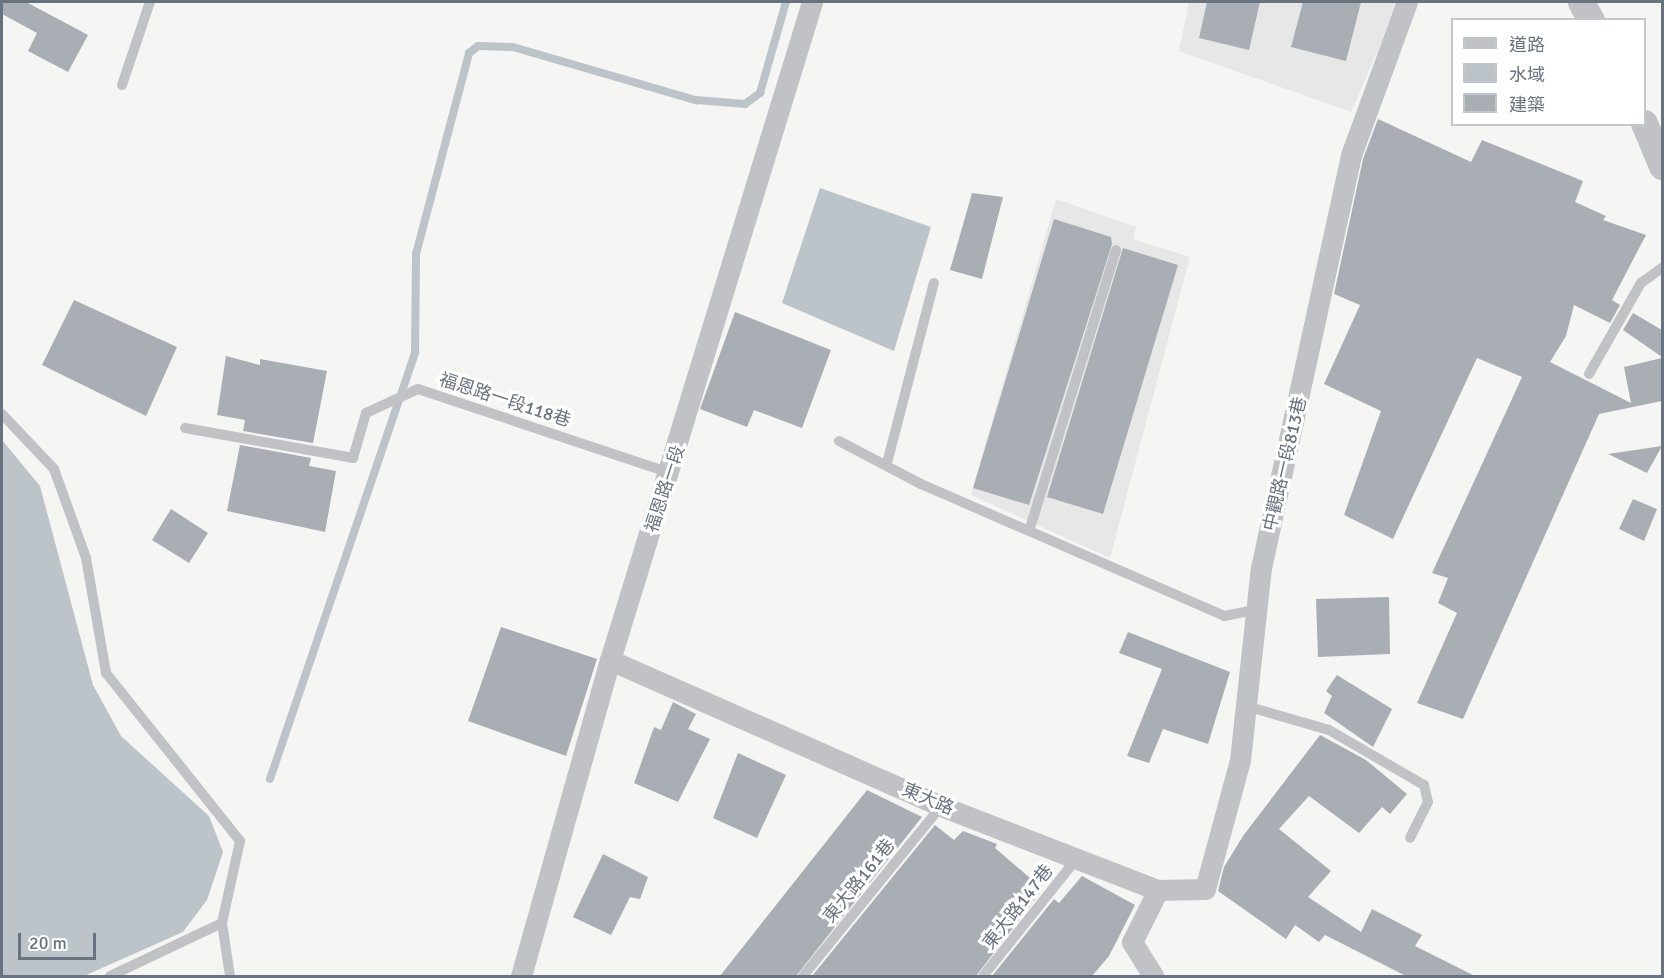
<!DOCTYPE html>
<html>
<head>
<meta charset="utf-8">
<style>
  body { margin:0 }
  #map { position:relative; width:1664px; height:978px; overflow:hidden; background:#f5f6f3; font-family:Signika,"Noto Sans TC",sans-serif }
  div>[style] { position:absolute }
  .built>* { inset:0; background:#e6e7e6 }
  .water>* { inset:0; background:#bcc3c9 }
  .stream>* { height:8px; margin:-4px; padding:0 4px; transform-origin:4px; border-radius:4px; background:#bcc3c9 }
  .building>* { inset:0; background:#a9aeb4 }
  .service>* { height:10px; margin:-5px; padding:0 5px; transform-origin:5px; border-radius:5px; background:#c0c2c6 }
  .minor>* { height:21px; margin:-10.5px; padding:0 10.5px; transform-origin:10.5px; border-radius:10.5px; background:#c0c2c6 }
  .tertiary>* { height:27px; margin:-13.5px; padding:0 13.5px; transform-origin:13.5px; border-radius:13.5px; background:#c0c2c6 }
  span { translate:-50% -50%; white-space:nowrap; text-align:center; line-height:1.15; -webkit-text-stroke:6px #fff; paint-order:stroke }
  .street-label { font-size:18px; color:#697380 }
  .frame { position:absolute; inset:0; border:3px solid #697380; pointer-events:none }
  .legend { position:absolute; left:1451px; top:18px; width:195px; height:108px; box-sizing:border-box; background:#fff; border:2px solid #c3c7cc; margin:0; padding:8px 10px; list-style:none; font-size:18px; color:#697380 }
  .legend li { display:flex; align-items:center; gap:12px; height:30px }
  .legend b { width:30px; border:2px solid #c3c7cc }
  .scale { position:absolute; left:18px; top:933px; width:78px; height:27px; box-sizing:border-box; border:3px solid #697380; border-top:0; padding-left:8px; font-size:18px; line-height:21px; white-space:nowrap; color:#697380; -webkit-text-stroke:4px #fff; paint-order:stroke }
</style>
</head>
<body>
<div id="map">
  <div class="built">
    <i style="clip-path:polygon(1189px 2px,1399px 2px,1351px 112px,1179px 51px)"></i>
    <i style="clip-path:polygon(1056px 199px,1136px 227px,1133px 239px,1190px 257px,1110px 558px,971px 495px)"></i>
  </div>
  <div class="water">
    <i style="clip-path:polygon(820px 188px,931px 227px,894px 351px,782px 303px)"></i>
    <i style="clip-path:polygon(2px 440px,40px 486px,93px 685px,121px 736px,209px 816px,223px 852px,207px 900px,183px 932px,84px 976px,2px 976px)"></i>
  </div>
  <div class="stream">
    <i style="left:270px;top:779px;width:451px;rotate:-71.2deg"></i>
    <i style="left:415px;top:352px;width:98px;rotate:-89.4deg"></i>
    <i style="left:416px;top:254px;width:208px;rotate:-75.2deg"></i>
    <i style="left:469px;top:53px;width:11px;rotate:-38deg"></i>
    <i style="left:478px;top:46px;width:35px;rotate:2deg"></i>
    <i style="left:513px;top:47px;width:191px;rotate:16.2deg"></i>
    <i style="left:696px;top:100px;width:49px;rotate:4.7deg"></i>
    <i style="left:745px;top:104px;width:19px;rotate:-36deg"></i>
    <i style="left:760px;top:93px;width:95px;rotate:-74.1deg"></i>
  </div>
  <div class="building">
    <i style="clip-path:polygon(2px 2px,26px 2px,88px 35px,68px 72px,28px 51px,37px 33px,2px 14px)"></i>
    <i style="clip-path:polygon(1207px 2px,1260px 2px,1249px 50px,1199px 38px)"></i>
    <i style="clip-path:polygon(1303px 2px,1361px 2px,1346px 61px,1291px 47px)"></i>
    <i style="clip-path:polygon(1378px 119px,1471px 162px,1482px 140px,1583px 181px,1575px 202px,1606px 216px,1603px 220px,1646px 235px,1612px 300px,1620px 305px,1610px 323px,1574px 305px,1566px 336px,1550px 362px,1631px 403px,1624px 367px,1662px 358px,1662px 401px,1599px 414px,1463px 719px,1417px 703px,1457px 613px,1438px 603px,1448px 578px,1432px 573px,1522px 377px,1477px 358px,1393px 539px,1344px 515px,1381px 411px,1324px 384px,1360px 305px,1334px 294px,1363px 159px)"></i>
    <i style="clip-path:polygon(972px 193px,1003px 197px,982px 279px,950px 270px)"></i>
    <i style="clip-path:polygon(1054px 219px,1111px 237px,1112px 244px,1029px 505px,973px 488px)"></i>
    <i style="clip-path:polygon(1123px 248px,1178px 265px,1103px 514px,1047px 497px)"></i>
    <i style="clip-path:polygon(74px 300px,177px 347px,146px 416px,42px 365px)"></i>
    <i style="clip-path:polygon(735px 312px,831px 350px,802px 428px,754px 410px,747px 427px,700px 409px)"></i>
    <i style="clip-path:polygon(1633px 313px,1662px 330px,1662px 357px,1623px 330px)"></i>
    <i style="clip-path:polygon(226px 356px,260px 365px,260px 359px,327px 371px,313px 443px,243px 431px,245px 420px,217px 415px)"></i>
    <i style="clip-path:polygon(240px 445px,311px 458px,309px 466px,336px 471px,325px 532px,227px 511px)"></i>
    <i style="clip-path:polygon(1662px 446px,1647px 473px,1608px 454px)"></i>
    <i style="clip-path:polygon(1633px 499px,1657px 509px,1644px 541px,1619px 529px)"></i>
    <i style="clip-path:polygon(171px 509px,208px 533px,189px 563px,152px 540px)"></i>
    <i style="clip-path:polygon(1389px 597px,1390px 654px,1318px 657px,1316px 599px)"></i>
    <i style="clip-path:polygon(501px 627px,597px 659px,566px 756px,468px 721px)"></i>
    <i style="clip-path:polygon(1128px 632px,1230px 672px,1208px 744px,1163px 729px,1149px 763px,1127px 756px,1162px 669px,1119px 653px)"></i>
    <i style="clip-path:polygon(1337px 675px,1392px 709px,1373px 747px,1324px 713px,1332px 696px,1326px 691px)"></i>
    <i style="clip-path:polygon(673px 702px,696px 714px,688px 729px,710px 739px,678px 802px,634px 783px,654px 727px,661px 730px)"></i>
    <i style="clip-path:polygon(1320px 735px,1366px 760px,1407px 794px,1390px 814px,1382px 807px,1359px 833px,1309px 796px,1279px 829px,1331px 871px,1308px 897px,1361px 932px,1372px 909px,1422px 935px,1415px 946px,1475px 976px,1406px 976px,1325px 935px,1319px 942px,1295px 925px,1286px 939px,1218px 891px,1224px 867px,1243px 836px)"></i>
    <i style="clip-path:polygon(738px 753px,786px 775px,757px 838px,713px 818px)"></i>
    <i style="clip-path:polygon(867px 790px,922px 817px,796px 976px,720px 976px)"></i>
    <i style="clip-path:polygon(935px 825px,954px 840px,963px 831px,997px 844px,995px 848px,1043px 889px,976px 976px,812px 976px)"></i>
    <i style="clip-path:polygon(603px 854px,648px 877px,640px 899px,630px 897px,611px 935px,573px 917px)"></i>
    <i style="clip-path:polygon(1082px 876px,1135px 905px,1109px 956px,1092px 976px,992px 976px,1054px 899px,1059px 903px)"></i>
  </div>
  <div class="service">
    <i style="left:122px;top:85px;width:88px;rotate:-71.4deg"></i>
    <i style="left:1589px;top:374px;width:105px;rotate:-60.3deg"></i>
    <i style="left:1641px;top:283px;width:26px;rotate:-36deg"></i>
    <i style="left:2px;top:414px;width:76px;rotate:46.6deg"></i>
    <i style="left:54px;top:469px;width:95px;rotate:70.2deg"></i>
    <i style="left:86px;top:558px;width:117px;rotate:80.1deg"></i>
    <i style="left:106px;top:673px;width:215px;rotate:51.4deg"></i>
    <i style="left:240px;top:841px;width:84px;rotate:102.4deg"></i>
    <i style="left:222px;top:923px;width:54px;rotate:81.4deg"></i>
    <i style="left:185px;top:428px;width:171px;rotate:10.1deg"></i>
    <i style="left:353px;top:458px;width:47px;rotate:-73.9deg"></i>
    <i style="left:366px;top:413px;width:57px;rotate:-24.8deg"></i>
    <i style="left:418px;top:389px;width:266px;rotate:18.4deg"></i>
    <i style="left:839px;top:441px;width:93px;rotate:27.7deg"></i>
    <i style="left:921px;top:484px;width:331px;rotate:23.5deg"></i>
    <i style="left:1224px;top:616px;width:33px;rotate:-11deg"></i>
    <i style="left:887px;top:463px;width:186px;rotate:-75.4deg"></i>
    <i style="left:1030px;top:528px;width:291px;rotate:-72.8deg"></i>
    <i style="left:1246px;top:706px;width:86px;rotate:16.1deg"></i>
    <i style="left:1329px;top:730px;width:110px;rotate:30.1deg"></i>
    <i style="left:1424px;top:785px;width:17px;rotate:77deg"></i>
    <i style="left:1428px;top:802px;width:40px;rotate:116.6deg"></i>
    <i style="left:110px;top:976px;width:124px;rotate:-25.3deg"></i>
    <i style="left:803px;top:976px;width:219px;rotate:-50.9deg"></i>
    <i style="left:983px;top:976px;width:152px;rotate:-51.4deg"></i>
  </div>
  <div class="minor">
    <i style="left:610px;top:660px;width:362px;rotate:23.8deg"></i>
    <i style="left:941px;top:806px;width:233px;rotate:21.2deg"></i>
    <i style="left:1158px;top:890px;width:58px;rotate:116.6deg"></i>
    <i style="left:1132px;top:942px;width:40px;rotate:58deg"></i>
    <i style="left:1158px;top:890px;width:47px;rotate:-1.2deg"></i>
    <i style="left:1205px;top:889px;width:134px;rotate:-74.8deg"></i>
    <i style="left:1240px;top:760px;width:193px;rotate:-83.8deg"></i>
    <i style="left:1261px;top:568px;width:423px;rotate:-77.7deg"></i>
    <i style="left:1351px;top:155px;width:163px;rotate:-69.9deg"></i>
    <i style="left:521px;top:976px;width:328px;rotate:-74.3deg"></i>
    <i style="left:610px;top:660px;width:688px;rotate:-72.93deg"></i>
  </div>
  <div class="tertiary">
    <i style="left:1581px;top:2px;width:21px;rotate:61deg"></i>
    <i style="left:1644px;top:123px;width:47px;rotate:67.3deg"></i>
  </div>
  <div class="street-label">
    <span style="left:505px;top:400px;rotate:18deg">福恩路一段118巷</span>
    <span style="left:1285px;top:464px;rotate:-77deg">中觀路一段813巷</span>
    <span style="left:665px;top:489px;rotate:-72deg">福恩路一段</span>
    <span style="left:928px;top:799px;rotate:23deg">東大路</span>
    <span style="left:859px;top:881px;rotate:-51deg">東大路161巷</span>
    <span style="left:1018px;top:907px;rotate:-52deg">東大路147巷</span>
  </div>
  <div class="frame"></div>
  <ul class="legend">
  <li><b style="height:8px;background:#c0c2c6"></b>道路</li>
  <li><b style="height:16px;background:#bcc3c9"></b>水域</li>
  <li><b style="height:16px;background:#a9aeb4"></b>建築</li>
  </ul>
  <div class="scale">20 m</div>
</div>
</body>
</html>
